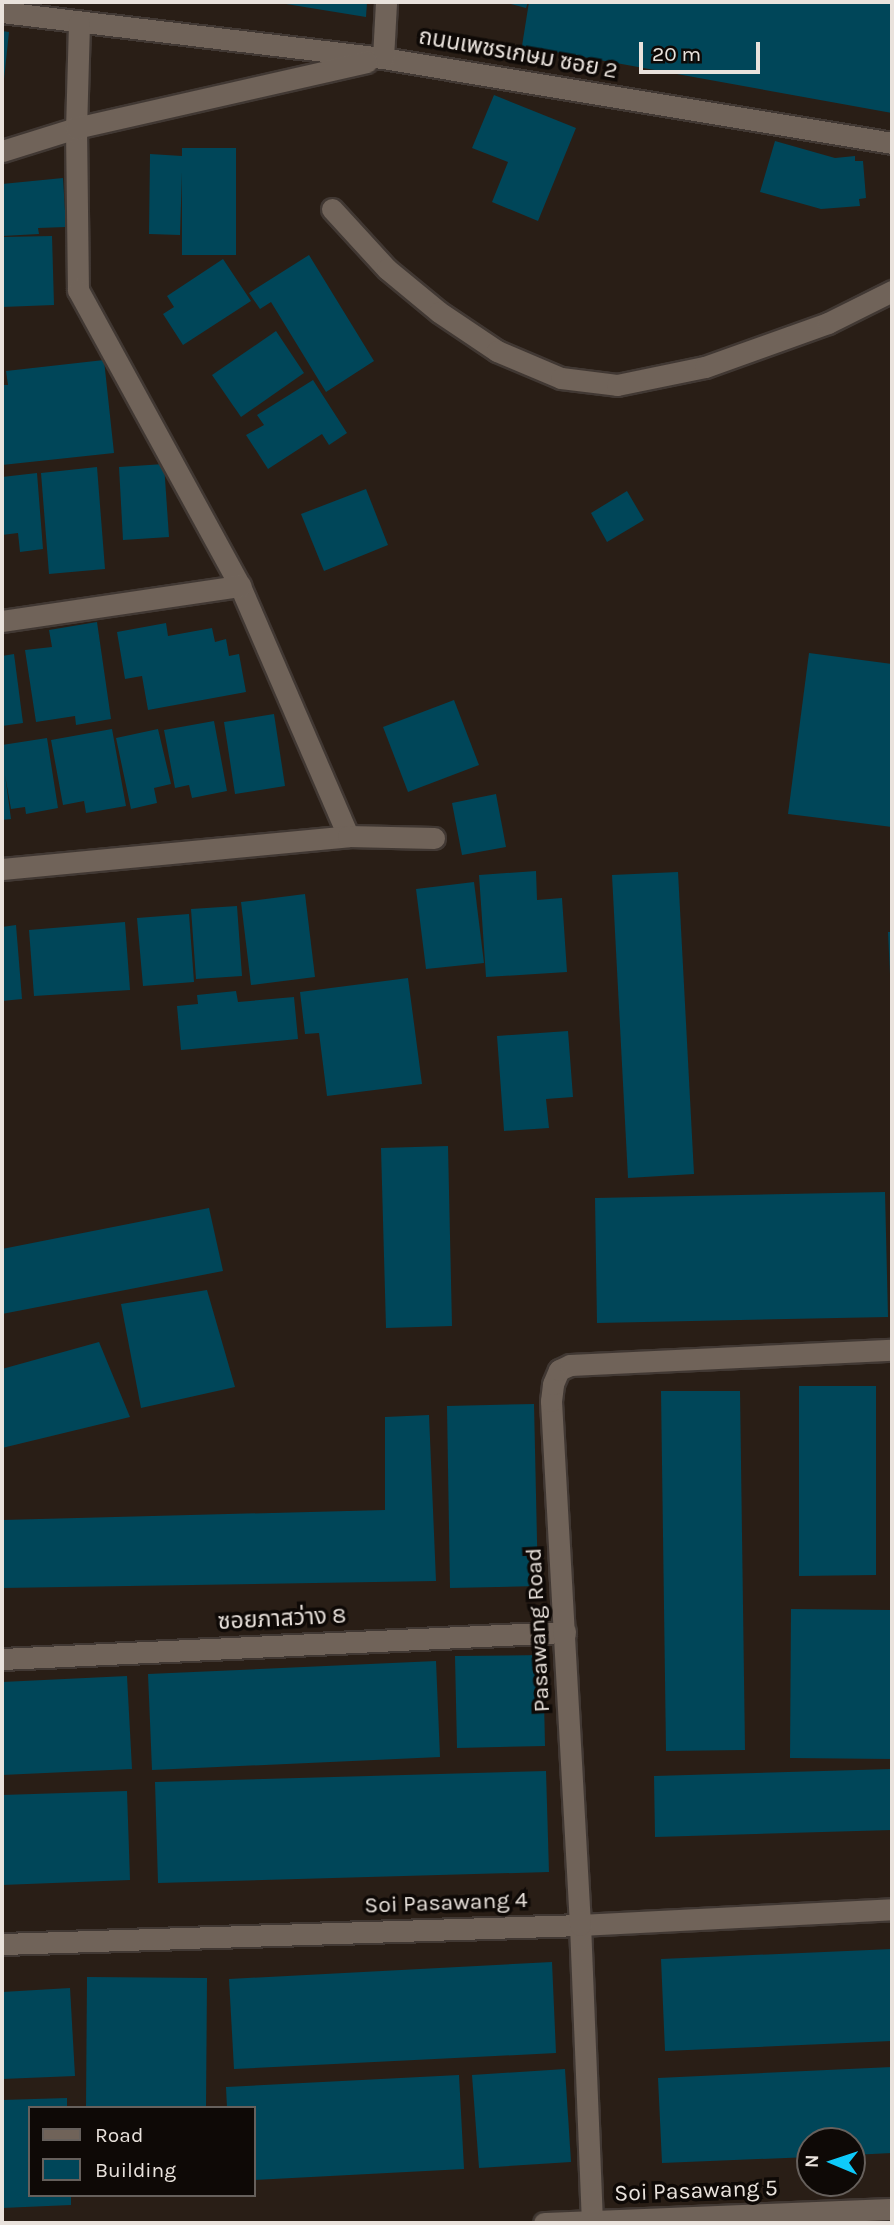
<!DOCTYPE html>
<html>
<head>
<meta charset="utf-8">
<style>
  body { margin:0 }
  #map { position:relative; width:894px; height:2225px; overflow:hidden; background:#291e16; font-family:Karla,"Noto Sans Thai",sans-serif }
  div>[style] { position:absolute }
  .building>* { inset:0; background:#004659 }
  .roads { filter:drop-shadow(2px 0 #413833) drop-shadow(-2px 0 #413833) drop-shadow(0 2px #413833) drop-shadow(0 -2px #413833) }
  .minor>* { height:21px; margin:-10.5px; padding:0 10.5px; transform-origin:10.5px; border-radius:10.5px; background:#706359 }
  span { translate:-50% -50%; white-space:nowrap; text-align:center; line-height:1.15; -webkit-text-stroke:7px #0e0906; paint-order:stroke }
  .street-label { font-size:23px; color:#e9e2dc }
  .frame { position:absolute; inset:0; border:4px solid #e9e2dc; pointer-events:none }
  .legend { position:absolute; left:28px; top:2106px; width:228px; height:91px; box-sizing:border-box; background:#0e0906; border:2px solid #66605c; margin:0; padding:9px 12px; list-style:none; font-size:21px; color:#e9e2dc }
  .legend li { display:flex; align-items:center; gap:14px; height:35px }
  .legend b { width:35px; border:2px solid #66605c }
  .north { position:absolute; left:796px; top:2127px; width:70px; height:70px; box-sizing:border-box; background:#0e0906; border:2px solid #66605c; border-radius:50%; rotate:272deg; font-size:19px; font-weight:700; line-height:28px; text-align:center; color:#e9e2dc }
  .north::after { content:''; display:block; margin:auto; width:24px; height:32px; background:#0ecafa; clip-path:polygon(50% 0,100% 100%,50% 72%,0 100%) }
  .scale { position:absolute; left:639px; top:42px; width:121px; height:32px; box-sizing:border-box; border:4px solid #e9e2dc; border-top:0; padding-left:9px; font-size:21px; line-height:24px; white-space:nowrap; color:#e9e2dc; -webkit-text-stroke:5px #0e0906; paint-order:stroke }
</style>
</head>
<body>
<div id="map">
  <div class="building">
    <i style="clip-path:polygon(280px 2px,367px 2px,366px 17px,280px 3px)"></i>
    <i style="clip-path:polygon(503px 2px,528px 2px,526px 8px)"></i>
    <i style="clip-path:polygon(529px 2px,892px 4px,892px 113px,522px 46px)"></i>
    <i style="clip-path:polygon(2px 31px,9px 32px,2px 98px)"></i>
    <i style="clip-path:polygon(494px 95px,576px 128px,538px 221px,492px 202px,508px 162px,472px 148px)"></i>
    <i style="clip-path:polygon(775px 141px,835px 158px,855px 156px,855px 161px,863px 161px,866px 198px,859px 199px,860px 206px,821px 209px,760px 192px)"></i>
    <i style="clip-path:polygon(182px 148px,236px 148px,236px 255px,182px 255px,182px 172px,180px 235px,149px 234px,150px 154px,182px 156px)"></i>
    <i style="clip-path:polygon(63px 178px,66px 227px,38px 228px,39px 234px,2px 236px,2px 184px)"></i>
    <i style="clip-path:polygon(52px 236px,54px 305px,2px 307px,2px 237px)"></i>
    <i style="clip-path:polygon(309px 255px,374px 361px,326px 392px,271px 302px,260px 309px,249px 293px)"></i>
    <i style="clip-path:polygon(223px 259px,251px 301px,183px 345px,163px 314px,174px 307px,167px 296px)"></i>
    <i style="clip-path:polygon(276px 331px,304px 373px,241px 417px,212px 375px)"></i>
    <i style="clip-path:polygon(104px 360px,114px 453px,2px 465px,2px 385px,8px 385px,6px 371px)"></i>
    <i style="clip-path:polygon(313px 380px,347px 433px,329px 445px,322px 434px,268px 469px,246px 435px,264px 425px,257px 415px)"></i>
    <i style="clip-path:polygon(164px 464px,169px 537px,123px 540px,119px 467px)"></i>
    <i style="clip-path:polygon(97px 467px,105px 569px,49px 574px,41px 473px)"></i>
    <i style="clip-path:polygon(37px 473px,43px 549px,20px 552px,18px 533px,2px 535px,2px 477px)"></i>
    <i style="clip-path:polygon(366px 489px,388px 545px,324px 571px,301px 514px)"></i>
    <i style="clip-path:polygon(627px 491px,644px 520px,607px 542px,591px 513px)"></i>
    <i style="clip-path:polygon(97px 622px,111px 719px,76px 725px,75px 716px,36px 722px,25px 650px,52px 647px,49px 630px)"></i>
    <i style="clip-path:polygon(166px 623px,168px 636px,212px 628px,215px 642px,226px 639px,229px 656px,239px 654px,246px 692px,148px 710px,142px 676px,125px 679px,117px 632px)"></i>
    <i style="clip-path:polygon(809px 653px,892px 664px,892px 827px,788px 814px)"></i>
    <i style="clip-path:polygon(14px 654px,23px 723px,2px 726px,2px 656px)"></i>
    <i style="clip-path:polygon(454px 700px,479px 765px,408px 792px,383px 727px)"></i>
    <i style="clip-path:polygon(274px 714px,285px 786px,235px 794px,224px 722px)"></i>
    <i style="clip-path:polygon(214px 721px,227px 791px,192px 798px,189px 785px,175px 788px,164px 730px)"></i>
    <i style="clip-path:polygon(112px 729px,126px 806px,86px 813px,84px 801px,63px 805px,51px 740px)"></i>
    <i style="clip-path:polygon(158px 729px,171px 784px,154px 788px,157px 803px,131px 809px,116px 738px)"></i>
    <i style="clip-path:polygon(47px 738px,58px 808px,26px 814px,25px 807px,11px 809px,5px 775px,11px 819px,2px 820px,2px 745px)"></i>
    <i style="clip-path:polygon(496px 794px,506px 847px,462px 855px,452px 803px)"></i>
    <i style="clip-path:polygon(536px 871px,537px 900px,562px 898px,567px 972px,486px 977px,479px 875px)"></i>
    <i style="clip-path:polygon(678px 872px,694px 1174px,628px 1178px,612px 875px)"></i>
    <i style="clip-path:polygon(474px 882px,484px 963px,426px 969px,416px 889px)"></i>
    <i style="clip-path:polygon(305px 894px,315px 977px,251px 985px,241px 902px)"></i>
    <i style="clip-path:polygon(237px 906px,242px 976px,196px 979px,191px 909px)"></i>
    <i style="clip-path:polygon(189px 914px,194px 982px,143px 986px,137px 918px)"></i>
    <i style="clip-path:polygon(125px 922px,130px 990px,34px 996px,29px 930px)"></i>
    <i style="clip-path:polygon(16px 925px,22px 999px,2px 1001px,2px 927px)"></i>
    <i style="clip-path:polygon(888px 932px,892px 932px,892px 974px,890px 974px)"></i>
    <i style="clip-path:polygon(408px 978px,422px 1084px,327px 1096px,319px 1033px,305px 1034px,300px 992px)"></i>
    <i style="clip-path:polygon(236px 991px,238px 1002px,294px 997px,298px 1039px,181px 1050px,177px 1006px,198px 1004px,197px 995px)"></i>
    <i style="clip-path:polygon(568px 1031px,573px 1097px,546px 1099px,549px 1128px,504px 1131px,497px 1036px)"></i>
    <i style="clip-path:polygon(448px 1146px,452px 1326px,386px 1328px,381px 1148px)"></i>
    <i style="clip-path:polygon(885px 1192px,888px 1317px,597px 1323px,595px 1198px)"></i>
    <i style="clip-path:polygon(209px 1208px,223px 1271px,2px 1314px,2px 1249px)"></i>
    <i style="clip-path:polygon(207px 1290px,235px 1387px,141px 1408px,121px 1304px)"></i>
    <i style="clip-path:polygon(99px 1342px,130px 1417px,2px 1448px,2px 1369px)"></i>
    <i style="clip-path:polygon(799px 1386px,876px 1386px,876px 1575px,799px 1576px)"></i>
    <i style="clip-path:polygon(661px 1391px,740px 1391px,745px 1750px,666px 1751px)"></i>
    <i style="clip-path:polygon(534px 1404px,538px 1586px,450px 1588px,447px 1406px)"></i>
    <i style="clip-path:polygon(429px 1415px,436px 1581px,2px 1588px,2px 1520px,385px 1510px,385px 1417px)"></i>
    <i style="clip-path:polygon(791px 1609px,892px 1610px,892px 1759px,790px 1758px)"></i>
    <i style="clip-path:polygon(543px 1655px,545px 1746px,457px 1748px,455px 1656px)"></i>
    <i style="clip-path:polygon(436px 1661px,440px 1757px,152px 1770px,148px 1674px)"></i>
    <i style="clip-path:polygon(127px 1676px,132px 1769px,2px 1775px,2px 1682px)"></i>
    <i style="clip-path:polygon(892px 1769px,892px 1830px,655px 1837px,654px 1776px)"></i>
    <i style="clip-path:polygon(546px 1771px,549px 1872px,158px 1883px,155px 1782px)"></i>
    <i style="clip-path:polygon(127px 1791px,130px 1880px,2px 1885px,2px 1795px)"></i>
    <i style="clip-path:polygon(892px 1949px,892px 2041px,665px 2051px,661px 1959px)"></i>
    <i style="clip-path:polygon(552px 1962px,556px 2053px,234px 2069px,229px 1979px)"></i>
    <i style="clip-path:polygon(87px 1977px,207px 1978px,206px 2108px,86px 2108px)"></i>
    <i style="clip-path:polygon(70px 1988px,75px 2076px,2px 2079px,2px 1992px)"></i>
    <i style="clip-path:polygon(892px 2067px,892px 2153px,852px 2155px,852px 2141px,810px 2141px,810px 2157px,662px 2163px,658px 2078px)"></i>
    <i style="clip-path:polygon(565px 2069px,571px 2162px,479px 2168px,472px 2075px)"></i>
    <i style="clip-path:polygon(459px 2075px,464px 2169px,254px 2180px,254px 2108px,227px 2108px,226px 2087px)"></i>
    <i style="clip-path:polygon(67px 2098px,67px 2108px,30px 2108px,30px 2195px,71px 2195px,71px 2205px,2px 2208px,2px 2100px)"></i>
  </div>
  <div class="roads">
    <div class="minor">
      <i style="left:2px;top:12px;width:384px;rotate:6.9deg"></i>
      <i style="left:383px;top:58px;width:516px;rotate:9.48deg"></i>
      <i style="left:79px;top:23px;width:105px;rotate:91.6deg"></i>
      <i style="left:76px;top:128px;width:162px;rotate:89.3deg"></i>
      <i style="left:78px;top:290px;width:337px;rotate:61.3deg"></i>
      <i style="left:240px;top:586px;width:272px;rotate:66.6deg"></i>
      <i style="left:383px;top:58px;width:56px;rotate:-86.9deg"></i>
      <i style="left:2px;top:151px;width:77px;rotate:-17.3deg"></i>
      <i style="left:76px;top:128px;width:298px;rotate:-12.8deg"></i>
      <i style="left:332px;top:209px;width:81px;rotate:47.5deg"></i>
      <i style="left:387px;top:269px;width:67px;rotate:39.6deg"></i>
      <i style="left:439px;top:312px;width:70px;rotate:33.9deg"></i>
      <i style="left:497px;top:351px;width:69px;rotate:22.9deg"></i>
      <i style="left:561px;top:378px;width:56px;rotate:7.1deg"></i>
      <i style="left:617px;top:385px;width:90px;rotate:-11.6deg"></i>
      <i style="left:705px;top:367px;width:131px;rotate:-19.7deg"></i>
      <i style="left:828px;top:323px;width:72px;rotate:-26.6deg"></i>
      <i style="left:2px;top:621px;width:241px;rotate:-8.4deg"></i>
      <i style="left:2px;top:869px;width:348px;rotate:-5.4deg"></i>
      <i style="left:348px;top:836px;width:86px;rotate:1.3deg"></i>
      <i style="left:2px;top:1659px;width:564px;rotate:-2.75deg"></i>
      <i style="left:2px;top:1944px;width:578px;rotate:-1.88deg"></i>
      <i style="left:580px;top:1925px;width:312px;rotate:-2.9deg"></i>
      <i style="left:544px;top:2223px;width:348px;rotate:-2.3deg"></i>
      <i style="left:592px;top:2223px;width:298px;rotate:-92.3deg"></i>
      <i style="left:580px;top:1925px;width:525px;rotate:-93.17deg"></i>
      <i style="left:551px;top:1401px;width:17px;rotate:-83deg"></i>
      <i style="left:553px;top:1384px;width:15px;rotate:-67deg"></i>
      <i style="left:559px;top:1370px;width:12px;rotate:-24deg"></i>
      <i style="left:570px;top:1365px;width:322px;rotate:-2.7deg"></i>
    </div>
  </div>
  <div class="street-label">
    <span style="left:518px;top:54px;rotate:10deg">ถนนเพชรเกษม ซอย 2</span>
    <span style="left:282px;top:1619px;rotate:-3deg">ซอยภาสว่าง 8</span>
    <span style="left:538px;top:1630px;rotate:-93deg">Pasawang Road</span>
    <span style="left:446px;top:1903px;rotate:-2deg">Soi Pasawang 4</span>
    <span style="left:696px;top:2191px;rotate:-2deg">Soi Pasawang 5</span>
  </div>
  <div class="frame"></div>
  <ul class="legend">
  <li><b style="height:9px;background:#706359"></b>Road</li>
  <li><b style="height:19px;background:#004659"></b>Building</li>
  </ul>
  <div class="north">N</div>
  <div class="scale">20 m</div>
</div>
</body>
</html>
